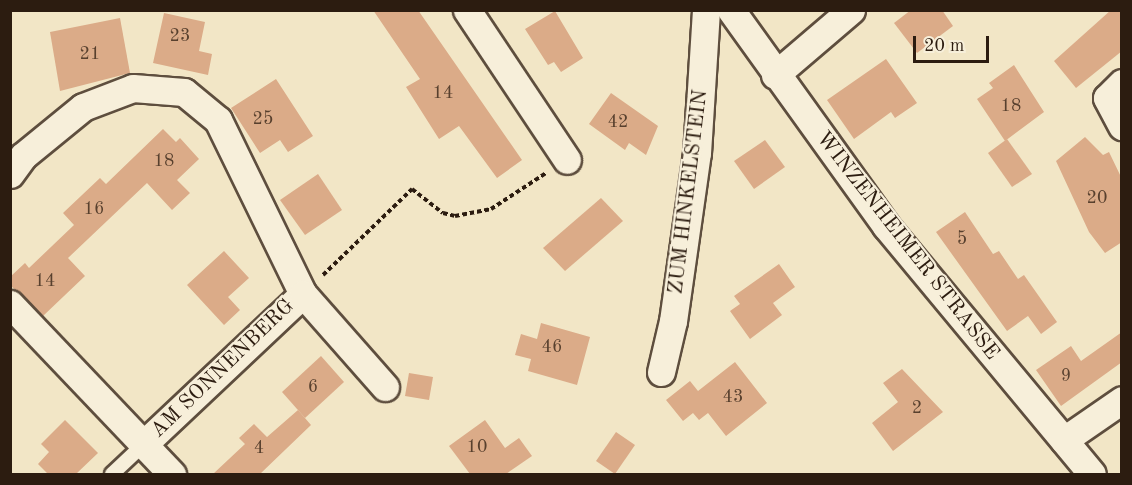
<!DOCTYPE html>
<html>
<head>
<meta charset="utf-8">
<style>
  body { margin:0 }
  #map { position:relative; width:1132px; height:485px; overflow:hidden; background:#f2e6c6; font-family:"Old Standard TT",serif }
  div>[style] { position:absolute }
  .building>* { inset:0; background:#dbab88 }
  .path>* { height:4px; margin-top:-2px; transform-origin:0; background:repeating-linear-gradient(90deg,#2c1c10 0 4.5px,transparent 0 7.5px) }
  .roads { filter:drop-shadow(2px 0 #5e4e3e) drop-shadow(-2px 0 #5e4e3e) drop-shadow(0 2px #5e4e3e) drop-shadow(0 -2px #5e4e3e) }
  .lane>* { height:14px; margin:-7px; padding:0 7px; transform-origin:7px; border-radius:7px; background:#f7efda }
  .street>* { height:27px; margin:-13.5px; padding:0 13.5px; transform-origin:13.5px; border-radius:13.5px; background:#f7efda }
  span { translate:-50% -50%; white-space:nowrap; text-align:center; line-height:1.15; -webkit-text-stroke:4.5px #f7efda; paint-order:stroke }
  .number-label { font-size:18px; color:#58402e }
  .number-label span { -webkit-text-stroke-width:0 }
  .street-label { font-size:21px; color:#2c1c10 }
  .frame { position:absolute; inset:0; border:12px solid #2c1c10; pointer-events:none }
  .scale { position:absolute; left:913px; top:36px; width:76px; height:27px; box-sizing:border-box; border:3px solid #2c1c10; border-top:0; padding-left:8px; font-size:18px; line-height:21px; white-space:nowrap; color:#2c1c10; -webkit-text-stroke:4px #f7efda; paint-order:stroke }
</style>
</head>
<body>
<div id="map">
  <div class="building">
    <i style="clip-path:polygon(373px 10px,418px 10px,522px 160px,497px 178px,459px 126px,439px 139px,406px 87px,420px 79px)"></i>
    <i style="clip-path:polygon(911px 10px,942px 10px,953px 26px,917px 53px,894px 23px)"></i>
    <i style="clip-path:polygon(1111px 10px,1122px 10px,1122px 51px,1076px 88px,1054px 61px)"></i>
    <i style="clip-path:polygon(555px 11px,583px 58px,561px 72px,554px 62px,548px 65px,525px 29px)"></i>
    <i style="clip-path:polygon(164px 13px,205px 22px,199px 51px,212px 54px,208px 75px,153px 63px)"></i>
    <i style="clip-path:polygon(120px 18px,130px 73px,60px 91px,50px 32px)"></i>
    <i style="clip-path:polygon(886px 59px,917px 103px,895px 118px,891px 112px,854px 139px,827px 100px)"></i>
    <i style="clip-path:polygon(1014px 65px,1044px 112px,1005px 141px,977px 99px,993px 88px,989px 83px)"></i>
    <i style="clip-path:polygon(276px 79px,313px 136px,288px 152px,280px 140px,260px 153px,231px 108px)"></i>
    <i style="clip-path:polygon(611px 93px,658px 126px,646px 155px,629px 143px,625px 150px,589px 124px)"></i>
    <i style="clip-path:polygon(163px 129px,176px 142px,180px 138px,199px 159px,177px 180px,190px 193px,172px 210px,147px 183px,68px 258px,85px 276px,43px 316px,10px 285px,10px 277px,25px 263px,29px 268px,74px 225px,63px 213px,100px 178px,106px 184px)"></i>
    <i style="clip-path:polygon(1085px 137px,1103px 155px,1109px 152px,1122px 179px,1122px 242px,1105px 253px,1089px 232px,1056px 161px)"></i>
    <i style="clip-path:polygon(1007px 139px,1032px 174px,1012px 187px,988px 153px)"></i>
    <i style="clip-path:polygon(765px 140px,785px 167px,754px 189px,734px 161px)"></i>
    <i style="clip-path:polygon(318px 174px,342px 210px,305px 235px,280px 200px)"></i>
    <i style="clip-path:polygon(601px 198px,623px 221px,565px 271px,543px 248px)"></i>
    <i style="clip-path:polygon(965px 212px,993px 254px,999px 251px,1018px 279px,1024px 275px,1057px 322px,1041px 334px,1028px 316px,1007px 331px,936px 232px)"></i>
    <i style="clip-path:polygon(224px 251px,249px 278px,228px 297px,240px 310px,224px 325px,187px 285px)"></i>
    <i style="clip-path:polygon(779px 264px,795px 287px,773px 303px,782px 315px,750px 339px,730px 311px,740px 304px,734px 296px)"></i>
    <i style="clip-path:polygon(541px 323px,590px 337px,577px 385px,528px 371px,531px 359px,515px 355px,521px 334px,537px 339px)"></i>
    <i style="clip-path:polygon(1122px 332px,1122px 362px,1061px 406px,1036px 370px,1071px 346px,1081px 361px)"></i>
    <i style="clip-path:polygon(321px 356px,344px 382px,305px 418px,282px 392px)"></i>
    <i style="clip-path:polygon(735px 362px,767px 403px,726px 436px,708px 413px,699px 420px,693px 413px,683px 421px,666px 400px,690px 381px,698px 391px)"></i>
    <i style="clip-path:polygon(902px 369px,943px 412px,893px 451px,872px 423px,898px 402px,883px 383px)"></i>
    <i style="clip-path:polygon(409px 373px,433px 377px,429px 400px,405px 396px)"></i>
    <i style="clip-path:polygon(298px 410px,311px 425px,260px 474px,213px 474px,245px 444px,239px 438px,254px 424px,267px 437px)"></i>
    <i style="clip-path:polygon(65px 420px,98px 453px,76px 474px,48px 474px,38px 464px,49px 452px,41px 444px)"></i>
    <i style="clip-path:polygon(485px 420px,505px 448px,519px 438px,532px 456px,506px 474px,470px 474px,449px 446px)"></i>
    <i style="clip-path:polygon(616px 432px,635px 445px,615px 474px,596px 461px)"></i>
  </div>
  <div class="path">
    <i style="left:323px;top:275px;width:124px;rotate:-44deg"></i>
    <i style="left:412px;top:189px;width:39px;rotate:38deg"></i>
    <i style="left:443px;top:213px;width:12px;rotate:14deg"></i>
    <i style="left:455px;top:216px;width:37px;rotate:-11deg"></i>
    <i style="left:491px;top:209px;width:66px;rotate:-33.2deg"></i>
  </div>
  <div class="roads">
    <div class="lane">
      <i style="left:112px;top:474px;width:44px;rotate:-43.2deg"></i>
    </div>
    <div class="street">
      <i style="left:467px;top:10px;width:180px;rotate:56.3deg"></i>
      <i style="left:731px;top:10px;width:266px;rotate:54.3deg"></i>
      <i style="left:886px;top:226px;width:322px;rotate:50.3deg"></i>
      <i style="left:775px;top:75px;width:100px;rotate:-40.5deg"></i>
      <i style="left:1122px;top:83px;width:21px;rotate:135deg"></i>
      <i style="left:1107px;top:98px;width:32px;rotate:62deg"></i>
      <i style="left:10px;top:174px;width:22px;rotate:-54deg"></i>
      <i style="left:23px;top:156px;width:77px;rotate:-39.2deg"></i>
      <i style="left:83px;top:107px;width:53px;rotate:-20.8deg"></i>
      <i style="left:133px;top:88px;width:51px;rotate:4.5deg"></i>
      <i style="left:184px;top:92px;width:44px;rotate:39.5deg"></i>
      <i style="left:218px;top:120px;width:194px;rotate:64deg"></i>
      <i style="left:303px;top:294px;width:219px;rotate:136.7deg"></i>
      <i style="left:303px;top:294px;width:124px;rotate:48.6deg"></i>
      <i style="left:10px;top:304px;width:235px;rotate:46.4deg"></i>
      <i style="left:661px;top:372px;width:52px;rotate:-76.8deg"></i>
      <i style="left:673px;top:321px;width:170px;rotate:-81.9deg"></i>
      <i style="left:697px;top:153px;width:143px;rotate:-86.4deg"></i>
      <i style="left:1064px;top:440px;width:70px;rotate:-34.6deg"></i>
    </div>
  </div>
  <div class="number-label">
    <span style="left:180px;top:36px">23</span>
    <span style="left:90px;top:54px">21</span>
    <span style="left:443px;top:93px">14</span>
    <span style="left:1011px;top:106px">18</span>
    <span style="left:263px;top:119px">25</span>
    <span style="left:618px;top:122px">42</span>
    <span style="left:164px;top:161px">18</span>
    <span style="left:1097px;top:198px">20</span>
    <span style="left:94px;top:209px">16</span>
    <span style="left:962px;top:239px">5</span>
    <span style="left:45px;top:281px">14</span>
    <span style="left:552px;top:347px">46</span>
    <span style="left:1066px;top:376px">9</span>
    <span style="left:313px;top:387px">6</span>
    <span style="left:733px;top:397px">43</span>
    <span style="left:917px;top:408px">2</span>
    <span style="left:477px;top:447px">10</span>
    <span style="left:259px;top:448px">4</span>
  </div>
  <div class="street-label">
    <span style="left:689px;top:192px;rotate:-83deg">ZUM HINKELSTEIN</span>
    <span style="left:907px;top:246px;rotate:52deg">WINZENHEIMER STRASSE</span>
    <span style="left:223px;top:369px;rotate:-44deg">AM SONNENBERG</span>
  </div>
  <div class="frame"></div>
  <div class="scale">20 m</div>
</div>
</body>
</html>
